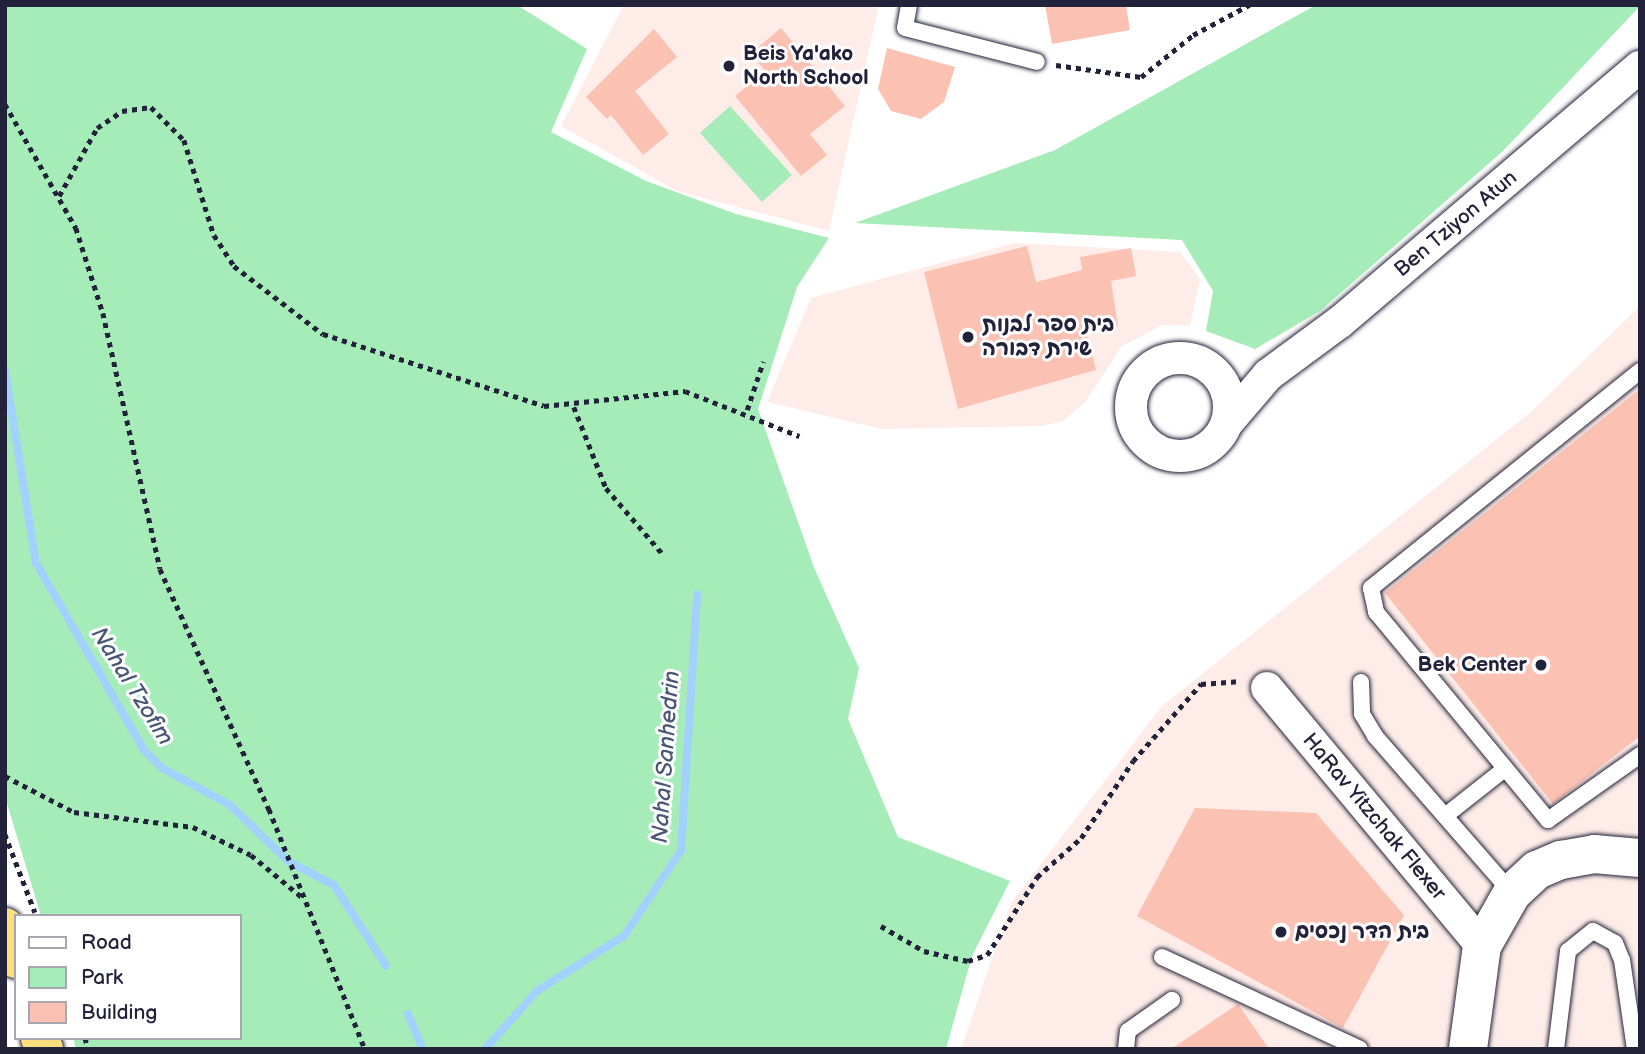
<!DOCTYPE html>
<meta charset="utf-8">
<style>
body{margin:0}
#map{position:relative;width:1645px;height:1054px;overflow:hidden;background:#fff;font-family:"Balsamiq Sans","Playpen Sans Hebrew",sans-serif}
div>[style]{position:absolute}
.built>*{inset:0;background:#feece8}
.green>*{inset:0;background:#a5ecb9}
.stream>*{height:8px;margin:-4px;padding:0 4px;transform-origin:4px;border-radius:4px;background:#a3d1fe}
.building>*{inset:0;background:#fbc1b2}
.path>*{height:4.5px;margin-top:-2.25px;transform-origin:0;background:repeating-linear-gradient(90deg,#22223b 0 5px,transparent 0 10px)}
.roads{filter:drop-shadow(0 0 2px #22223b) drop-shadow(0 0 2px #22223b)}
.service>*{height:16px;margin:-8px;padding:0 8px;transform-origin:8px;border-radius:8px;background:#fff}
.minor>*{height:32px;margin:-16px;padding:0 16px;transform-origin:16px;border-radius:16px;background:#fff}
.minor>.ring{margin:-16px;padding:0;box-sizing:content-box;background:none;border:32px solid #fff;border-radius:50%}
.tertiary>*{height:38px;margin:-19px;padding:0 19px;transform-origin:19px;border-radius:19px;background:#fff}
.trunk>*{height:38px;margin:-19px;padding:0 19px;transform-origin:19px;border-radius:19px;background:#fddf80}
.dots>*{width:19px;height:19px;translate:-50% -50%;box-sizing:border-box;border:4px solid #fff;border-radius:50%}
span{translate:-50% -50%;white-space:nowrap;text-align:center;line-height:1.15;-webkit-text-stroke:6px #fff;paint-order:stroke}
.poi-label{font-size:21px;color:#22223b;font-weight:700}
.left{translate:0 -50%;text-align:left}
.right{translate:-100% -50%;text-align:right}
.street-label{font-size:21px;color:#22223b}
.water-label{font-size:23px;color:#495776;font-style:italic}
.frame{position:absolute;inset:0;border:7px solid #22223b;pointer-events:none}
.legend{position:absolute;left:14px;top:914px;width:228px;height:126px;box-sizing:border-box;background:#fff;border:2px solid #a7a7b1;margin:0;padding:9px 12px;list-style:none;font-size:21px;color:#22223b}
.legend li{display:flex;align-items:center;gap:14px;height:35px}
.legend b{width:35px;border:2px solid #a7a7b1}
</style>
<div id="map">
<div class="built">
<div style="clip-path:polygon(624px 5px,879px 5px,829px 231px,677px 191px,561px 126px)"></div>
<div style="clip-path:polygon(1014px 243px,1180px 252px,1200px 279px,1190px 326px,1162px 325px,1121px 347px,1086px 401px,1063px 421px,1042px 426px,882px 429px,767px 402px,811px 298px)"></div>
<div style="clip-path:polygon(1640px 306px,1640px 1049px,961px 1049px,1011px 903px,1162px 706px,1532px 411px)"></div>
</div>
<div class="green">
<div style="clip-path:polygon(5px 5px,517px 5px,587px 49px,551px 132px,646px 181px,736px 214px,829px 238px,797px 287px,758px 409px,815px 570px,859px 668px,848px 719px,898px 837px,1010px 881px,972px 956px,946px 1049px,76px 1049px,73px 1038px,240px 1038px,240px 916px,41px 916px,5px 797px)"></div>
<div style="clip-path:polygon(1316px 5px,1640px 6px,1503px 151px,1320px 311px,1255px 349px,1206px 331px,1213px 291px,1182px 240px,855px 223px,1055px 150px)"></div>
<div style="clip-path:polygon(730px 106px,792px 175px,762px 202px,700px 133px)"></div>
</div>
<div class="stream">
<div style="left:5px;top:370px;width:195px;rotate:80.9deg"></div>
<div style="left:36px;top:563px;width:216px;rotate:60deg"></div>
<div style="left:144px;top:750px;width:25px;rotate:45deg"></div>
<div style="left:162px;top:768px;width:77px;rotate:28.6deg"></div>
<div style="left:230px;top:805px;width:81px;rotate:44deg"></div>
<div style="left:288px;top:861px;width:52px;rotate:27.6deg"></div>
<div style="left:334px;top:885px;width:96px;rotate:57.3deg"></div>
<div style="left:408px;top:1014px;width:38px;rotate:67deg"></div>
<div style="left:485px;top:1049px;width:78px;rotate:-48.1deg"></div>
<div style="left:537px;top:991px;width:103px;rotate:-32.3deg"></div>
<div style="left:624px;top:936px;width:102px;rotate:-56.2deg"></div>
<div style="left:681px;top:851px;width:257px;rotate:-86.4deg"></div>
</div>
<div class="building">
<div style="clip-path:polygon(1045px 5px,1126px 5px,1130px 30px,1052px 44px)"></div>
<div style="clip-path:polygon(781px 28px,845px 106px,810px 134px,827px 155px,801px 176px,735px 96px,765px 71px,751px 53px)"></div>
<div style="clip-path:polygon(654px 29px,677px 57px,635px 91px,669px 134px,643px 155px,611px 115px,607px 119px,586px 97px)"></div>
<div style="clip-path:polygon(887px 48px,955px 67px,944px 102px,921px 119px,891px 111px,878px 89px)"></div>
<div style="clip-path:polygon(1027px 246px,1036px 282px,1082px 270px,1080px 257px,1131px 248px,1136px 276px,1111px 281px,1118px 326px,1086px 331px,1096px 370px,958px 409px,924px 272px)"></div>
<div style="clip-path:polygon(1640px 389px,1640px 736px,1553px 804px,1385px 593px)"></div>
<div style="clip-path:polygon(1195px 808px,1316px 813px,1404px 915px,1343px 1028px,1137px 916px)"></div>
<div style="clip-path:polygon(1238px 1004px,1269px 1049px,1171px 1049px)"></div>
</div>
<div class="path">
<div style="left:1056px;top:65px;width:86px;rotate:8deg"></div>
<div style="left:1141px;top:77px;width:67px;rotate:-38.9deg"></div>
<div style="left:1193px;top:35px;width:64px;rotate:-28.2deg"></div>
<div style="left:5px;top:104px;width:143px;rotate:60.2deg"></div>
<div style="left:76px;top:228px;width:89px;rotate:72.4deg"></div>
<div style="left:103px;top:313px;width:262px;rotate:77.4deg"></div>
<div style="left:160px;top:569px;width:264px;rotate:65.6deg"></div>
<div style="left:269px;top:809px;width:258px;rotate:68.2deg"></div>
<div style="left:59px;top:196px;width:78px;rotate:-60.8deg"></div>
<div style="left:97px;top:128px;width:30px;rotate:-34deg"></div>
<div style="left:122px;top:111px;width:29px;rotate:-8deg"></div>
<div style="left:151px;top:107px;width:47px;rotate:45deg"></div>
<div style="left:184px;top:140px;width:100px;rotate:72.5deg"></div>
<div style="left:214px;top:235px;width:37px;rotate:57deg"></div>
<div style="left:234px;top:266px;width:112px;rotate:37.4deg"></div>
<div style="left:323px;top:334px;width:232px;rotate:18deg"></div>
<div style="left:544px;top:406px;width:142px;rotate:-6.1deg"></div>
<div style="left:685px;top:391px;width:123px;rotate:21.5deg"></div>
<div style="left:574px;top:407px;width:87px;rotate:68.4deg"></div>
<div style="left:606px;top:488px;width:86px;rotate:49.3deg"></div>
<div style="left:747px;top:410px;width:51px;rotate:-71.6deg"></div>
<div style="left:5px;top:776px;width:78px;rotate:27.6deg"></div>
<div style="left:74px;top:812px;width:120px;rotate:7.2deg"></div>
<div style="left:193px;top:827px;width:64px;rotate:25.8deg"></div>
<div style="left:251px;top:855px;width:67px;rotate:39.6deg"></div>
<div style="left:5px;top:834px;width:84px;rotate:69deg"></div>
<div style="left:881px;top:926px;width:50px;rotate:30.2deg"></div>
<div style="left:924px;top:951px;width:45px;rotate:12.8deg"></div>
<div style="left:968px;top:961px;width:20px;rotate:-18deg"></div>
<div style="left:987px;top:955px;width:93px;rotate:-57.3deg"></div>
<div style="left:1037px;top:877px;width:59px;rotate:-41.6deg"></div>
<div style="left:1081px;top:838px;width:93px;rotate:-56deg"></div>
<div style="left:1133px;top:761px;width:103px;rotate:-48.6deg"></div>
<div style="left:1201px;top:684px;width:40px;rotate:-4.3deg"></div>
<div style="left:85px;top:1038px;width:12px;rotate:70deg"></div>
</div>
<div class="roads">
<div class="service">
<div style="left:909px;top:5px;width:23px;rotate:100deg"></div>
<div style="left:905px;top:28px;width:136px;rotate:14.4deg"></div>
<div style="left:1640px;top:371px;width:346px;rotate:141.1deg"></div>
<div style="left:1371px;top:588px;width:25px;rotate:78deg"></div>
<div style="left:1376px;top:612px;width:270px;rotate:50.4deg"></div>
<div style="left:1548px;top:820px;width:113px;rotate:-35.2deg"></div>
<div style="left:1361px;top:682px;width:32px;rotate:88deg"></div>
<div style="left:1362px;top:714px;width:26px;rotate:59deg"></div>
<div style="left:1375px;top:736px;width:208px;rotate:48.9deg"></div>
<div style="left:1445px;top:816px;width:73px;rotate:-38.3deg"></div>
<div style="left:1162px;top:957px;width:218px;rotate:24.9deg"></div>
<div style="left:1126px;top:1049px;width:18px;rotate:-84deg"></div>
<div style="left:1128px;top:1031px;width:54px;rotate:-35.2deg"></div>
<div style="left:1556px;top:1049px;width:99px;rotate:-83deg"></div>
<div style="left:1568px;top:951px;width:32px;rotate:-39deg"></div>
<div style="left:1593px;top:931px;width:25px;rotate:29deg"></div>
<div style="left:1615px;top:943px;width:18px;rotate:68deg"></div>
<div style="left:1622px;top:960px;width:90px;rotate:81.7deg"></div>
</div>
<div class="minor">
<div class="ring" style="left:1131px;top:358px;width:66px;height:66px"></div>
<div style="left:1228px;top:422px;width:62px;rotate:-49.6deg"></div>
<div style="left:1268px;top:375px;width:89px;rotate:-36.4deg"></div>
<div style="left:1340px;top:322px;width:394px;rotate:-40.4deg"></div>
<div style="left:1267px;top:688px;width:336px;rotate:50.2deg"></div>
</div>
<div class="tertiary">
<div style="left:1468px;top:1049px;width:104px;rotate:-82.3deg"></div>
<div style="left:1482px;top:946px;width:61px;rotate:-60.5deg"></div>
<div style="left:1512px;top:893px;width:34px;rotate:-43deg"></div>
<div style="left:1537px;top:870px;width:26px;rotate:-23deg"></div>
<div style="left:1561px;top:860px;width:34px;rotate:-10deg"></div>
<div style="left:1594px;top:854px;width:46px;rotate:5deg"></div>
</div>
<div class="trunk">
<div style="left:5px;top:927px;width:34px;rotate:71deg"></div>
<div style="left:40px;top:1038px;width:12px;rotate:70deg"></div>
</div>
</div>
<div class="dots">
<div style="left:729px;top:66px;background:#22223b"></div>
<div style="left:968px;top:337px;background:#22223b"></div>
<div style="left:1541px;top:665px;background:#22223b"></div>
<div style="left:1281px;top:932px;background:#22223b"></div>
</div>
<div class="poi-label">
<span class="left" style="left:743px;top:66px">Beis Ya'ako<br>North School</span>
<span class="left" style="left:982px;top:337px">בית ספר לבנות<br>שירת דבורה</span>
<span class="right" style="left:1527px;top:665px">Bek Center</span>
<span class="left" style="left:1295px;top:932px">בית הדר נכסים</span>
</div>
<div class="street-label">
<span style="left:1456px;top:224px;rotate:-40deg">Ben Tziyon Atun</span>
<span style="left:1374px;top:817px;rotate:50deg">HaRav Yitzchak Flexer</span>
</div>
<div class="water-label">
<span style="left:132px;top:686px;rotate:58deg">Nahal Tzofim</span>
<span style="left:666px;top:757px;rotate:-86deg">Nahal Sanhedrin</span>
</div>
<div class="frame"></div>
<ul class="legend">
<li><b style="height:9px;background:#fff"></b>Road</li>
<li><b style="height:19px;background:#a5ecb9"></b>Park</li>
<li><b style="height:19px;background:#fbc1b2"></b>Building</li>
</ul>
</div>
